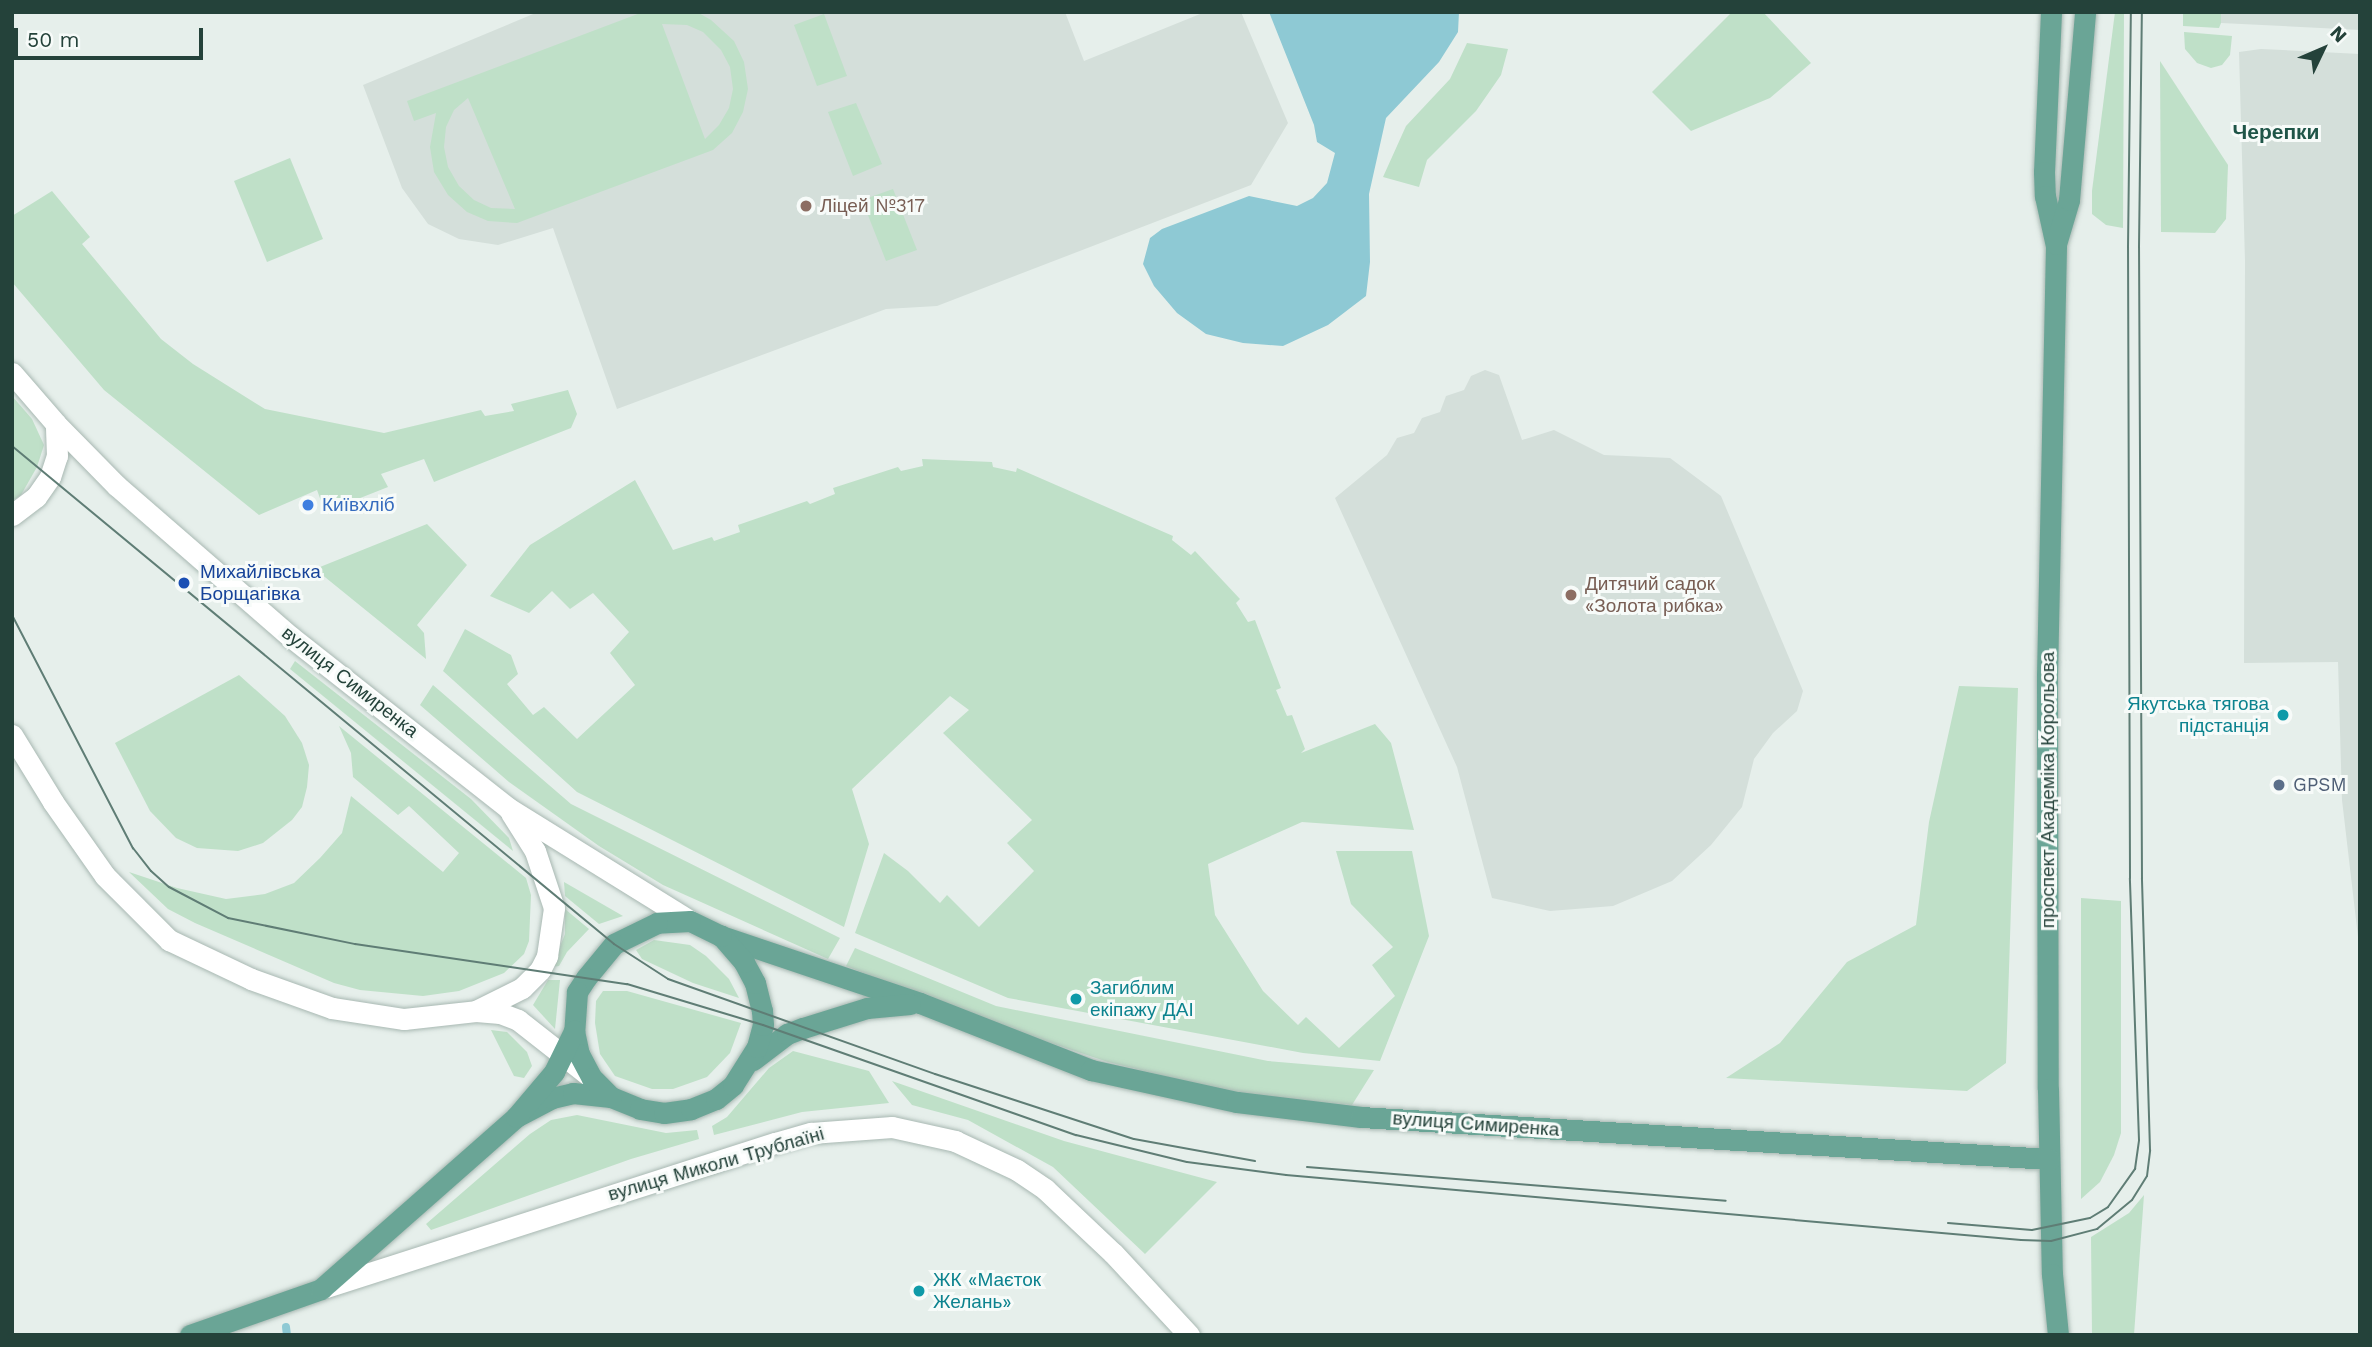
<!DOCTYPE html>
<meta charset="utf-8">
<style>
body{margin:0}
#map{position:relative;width:2372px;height:1347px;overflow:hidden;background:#e6efeb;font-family:"Work Sans",sans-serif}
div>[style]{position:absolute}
.built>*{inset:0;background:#d4dfda}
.green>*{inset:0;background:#bfe0c8}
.water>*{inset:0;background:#8ec9d4}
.stream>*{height:8px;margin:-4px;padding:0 4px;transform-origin:4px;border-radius:4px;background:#8ec9d4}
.roads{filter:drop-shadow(0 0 2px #a8b8b2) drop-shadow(0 0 2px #a8b8b2)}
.minor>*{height:21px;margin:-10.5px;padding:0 10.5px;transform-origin:10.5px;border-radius:10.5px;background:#fff}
.major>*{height:21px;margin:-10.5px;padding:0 10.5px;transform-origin:10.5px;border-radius:10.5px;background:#6aa596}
.tram>*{height:2px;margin:-1px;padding:0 1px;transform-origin:1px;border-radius:1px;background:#5f7d75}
.dots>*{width:19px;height:19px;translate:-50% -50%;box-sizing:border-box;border:4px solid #f7fbf9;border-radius:50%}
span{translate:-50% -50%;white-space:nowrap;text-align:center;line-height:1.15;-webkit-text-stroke:6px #f7fbf9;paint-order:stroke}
.education-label{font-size:19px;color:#785e54}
.left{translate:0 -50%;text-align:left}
.shop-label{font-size:19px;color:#366cbe}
.transit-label{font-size:19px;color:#164399}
.street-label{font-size:19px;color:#24423a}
.culture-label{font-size:19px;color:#0d838f}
.right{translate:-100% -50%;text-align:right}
.service-label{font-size:19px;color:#4e5e75}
.neighbourhood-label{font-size:21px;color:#1f5548;font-weight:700}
.frame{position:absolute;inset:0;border:14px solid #24423a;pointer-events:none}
.north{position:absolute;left:2288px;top:14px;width:70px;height:70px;-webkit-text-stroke:5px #f7fbf9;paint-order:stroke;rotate:46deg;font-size:19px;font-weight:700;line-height:28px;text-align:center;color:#24423a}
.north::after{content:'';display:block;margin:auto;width:24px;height:32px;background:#24423a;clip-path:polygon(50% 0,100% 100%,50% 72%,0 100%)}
.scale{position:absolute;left:14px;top:28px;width:189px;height:32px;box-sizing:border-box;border:4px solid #24423a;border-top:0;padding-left:9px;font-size:21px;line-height:24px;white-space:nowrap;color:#24423a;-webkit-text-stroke:5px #f7fbf9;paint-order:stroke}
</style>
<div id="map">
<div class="built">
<div style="clip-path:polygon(538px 12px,1065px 12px,1084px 61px,1205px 12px,1241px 12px,1288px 123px,1251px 185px,937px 306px,886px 309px,617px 409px,553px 228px,498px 245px,459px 239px,428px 224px,402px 188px,363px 85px)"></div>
<div style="clip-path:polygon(2221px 12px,2360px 12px,2360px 30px,2221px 23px)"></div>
<div style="clip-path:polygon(2261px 49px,2360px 54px,2360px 954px,2342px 800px,2338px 662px,2244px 663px,2245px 261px,2239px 52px)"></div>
<div style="clip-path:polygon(1485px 370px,1499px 375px,1522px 440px,1554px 430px,1604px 455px,1670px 458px,1721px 496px,1803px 691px,1797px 711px,1773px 733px,1754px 759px,1742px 807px,1711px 845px,1672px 881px,1613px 906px,1550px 911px,1492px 898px,1457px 767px,1335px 498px,1387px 455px,1397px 438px,1414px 433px,1422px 418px,1440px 412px,1446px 396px,1464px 390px,1471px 376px)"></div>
</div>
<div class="green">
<div style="clip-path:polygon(evenodd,643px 12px,697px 12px,711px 20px,734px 41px,744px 62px,748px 89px,743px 112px,732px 133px,713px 150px,517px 223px,488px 221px,467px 212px,448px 195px,434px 172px,430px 147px,436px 113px,414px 121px,407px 101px,643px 12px,662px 24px,687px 25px,703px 32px,721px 50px,730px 67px,733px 89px,729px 108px,719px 125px,705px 139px,662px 24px,643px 12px,468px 98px,515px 209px,491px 208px,474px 200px,459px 186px,448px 167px,444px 147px,446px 127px,454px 110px,468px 98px)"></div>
<div style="clip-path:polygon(1732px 12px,1763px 12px,1811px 63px,1770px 98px,1691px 131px,1652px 92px)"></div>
<div style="clip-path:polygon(2115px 12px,2124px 12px,2123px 228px,2106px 225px,2092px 214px,2092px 191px)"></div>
<div style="clip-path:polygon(2183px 12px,2221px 12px,2221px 23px,2219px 28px,2183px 26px)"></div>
<div style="clip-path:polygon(824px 14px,847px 76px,817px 86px,794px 25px)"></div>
<div style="clip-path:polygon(2184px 32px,2232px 36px,2230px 55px,2222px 65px,2211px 68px,2197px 63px,2185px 49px)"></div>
<div style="clip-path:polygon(1467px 43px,1508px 49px,1501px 75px,1476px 111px,1427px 160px,1419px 187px,1383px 177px,1406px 126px,1450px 79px)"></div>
<div style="clip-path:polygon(2160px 61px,2228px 165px,2226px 219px,2215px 233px,2161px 232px)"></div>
<div style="clip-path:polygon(856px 103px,882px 164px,853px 176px,828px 112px)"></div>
<div style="clip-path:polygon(290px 158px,323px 239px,267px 262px,234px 181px)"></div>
<div style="clip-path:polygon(893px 189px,917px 250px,886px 261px,862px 200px)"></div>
<div style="clip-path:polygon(52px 191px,90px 237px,82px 244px,161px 339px,193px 364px,265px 409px,384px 433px,481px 410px,485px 416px,514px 411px,511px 404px,568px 390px,577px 414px,571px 428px,434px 482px,424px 459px,381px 474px,388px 487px,325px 512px,317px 490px,259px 515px,104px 390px,12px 282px,12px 216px)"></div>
<div style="clip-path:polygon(12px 396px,32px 419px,44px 445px,37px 467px,21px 495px,12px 501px)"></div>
<div style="clip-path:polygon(922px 459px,992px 462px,993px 467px,1016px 472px,1017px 468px,1173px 536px,1172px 540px,1191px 555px,1195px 551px,1240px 599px,1236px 603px,1248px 622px,1255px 620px,1281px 688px,1276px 690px,1287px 716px,1292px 715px,1305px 749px,1301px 753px,1375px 724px,1391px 743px,1414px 830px,1302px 822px,1208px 864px,1215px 915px,1263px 991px,1298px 1025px,1306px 1017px,1339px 1048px,1395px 996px,1372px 965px,1393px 947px,1351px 904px,1336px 851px,1412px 851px,1429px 936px,1380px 1061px,1303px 1053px,1008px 998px,855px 933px,884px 853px,908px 871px,940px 903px,947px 895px,979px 927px,1034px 871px,1007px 843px,1032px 820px,943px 733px,969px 710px,950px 696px,852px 789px,869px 844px,844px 927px,577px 792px,443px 671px,465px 629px,511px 655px,518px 674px,507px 684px,533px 715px,544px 707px,577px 739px,635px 685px,610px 653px,629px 632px,593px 593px,570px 609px,552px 591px,529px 613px,490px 596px,530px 545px,635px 480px,673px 550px,712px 537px,714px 541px,740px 532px,738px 525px,807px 501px,810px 504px,835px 494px,833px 488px,898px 467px,901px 471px,923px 466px)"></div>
<div style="clip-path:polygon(427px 524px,467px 565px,417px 625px,424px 633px,426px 659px,315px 569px)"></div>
<div style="clip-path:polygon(295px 661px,471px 799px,509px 838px,513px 851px,290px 669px)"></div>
<div style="clip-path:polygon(239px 675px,285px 716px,302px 743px,309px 765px,307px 787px,302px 807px,292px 820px,263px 843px,238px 851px,197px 848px,176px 838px,150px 811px,115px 743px)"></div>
<div style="clip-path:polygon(433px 685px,571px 804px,840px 938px,828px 959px,663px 885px,599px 846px,509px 782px,420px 705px)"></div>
<div style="clip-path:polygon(1959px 686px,2018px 688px,2006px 1063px,1967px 1091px,1726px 1078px,1780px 1043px,1847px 962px,1916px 925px,1929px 822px)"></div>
<div style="clip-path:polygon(339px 726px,526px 878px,531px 895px,529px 941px,524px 954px,504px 973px,459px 991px,423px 996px,360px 990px,334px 983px,195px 923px,168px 909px,129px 872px,177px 888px,226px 899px,265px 894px,294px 883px,320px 858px,342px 833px,351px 796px,443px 872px,459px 853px,409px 806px,398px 815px,353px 777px,351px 753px)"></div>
<div style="clip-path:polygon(564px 882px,623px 916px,599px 924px,565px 896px)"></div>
<div style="clip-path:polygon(2081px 898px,2121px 901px,2121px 1133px,2114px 1155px,2100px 1182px,2081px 1199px)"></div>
<div style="clip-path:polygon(565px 909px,589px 929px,567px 952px,559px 966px,552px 967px,565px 934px)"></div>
<div style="clip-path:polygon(654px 940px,690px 945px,706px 956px,729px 979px,739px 998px,693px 983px,642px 959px,636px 950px)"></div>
<div style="clip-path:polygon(855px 948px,996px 1006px,1268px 1061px,1374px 1070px,1352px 1105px,1237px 1094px,1108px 1062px,972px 1017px,846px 966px)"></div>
<div style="clip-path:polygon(548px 980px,560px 980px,555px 1029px,533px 1005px)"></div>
<div style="clip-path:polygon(603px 991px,627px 991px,741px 1023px,730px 1053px,707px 1077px,673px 1089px,652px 1089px,615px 1076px,600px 1054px,595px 1023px,596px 1001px)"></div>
<div style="clip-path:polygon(491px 1030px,507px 1032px,527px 1052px,532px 1066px,524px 1078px,514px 1076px)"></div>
<div style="clip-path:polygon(793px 1051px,869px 1071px,889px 1103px,802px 1112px,714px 1135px,712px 1126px,727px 1117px,769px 1068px)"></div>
<div style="clip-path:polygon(892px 1081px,1064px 1141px,1217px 1182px,1145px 1254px,1053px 1167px,968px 1120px,912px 1105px)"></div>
<div style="clip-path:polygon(577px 1115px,666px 1133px,697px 1130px,699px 1139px,631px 1159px,431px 1230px,426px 1224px,530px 1134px,551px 1120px)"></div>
<div style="clip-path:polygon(2144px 1195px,2134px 1335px,2092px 1335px,2091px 1237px,2129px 1213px)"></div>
</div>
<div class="water">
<div style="clip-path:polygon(1269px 12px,1459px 12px,1458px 32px,1439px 62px,1386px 118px,1369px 194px,1370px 262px,1366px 296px,1328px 325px,1283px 346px,1243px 343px,1206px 334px,1177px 313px,1154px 286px,1143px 264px,1150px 238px,1162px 229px,1249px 196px,1297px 206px,1313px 198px,1327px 183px,1335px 153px,1317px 142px,1314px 125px)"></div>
</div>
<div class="stream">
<div style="left:286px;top:1327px;width:8px;rotate:83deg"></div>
</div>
<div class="roads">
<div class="minor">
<div style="left:12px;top:373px;width:67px;rotate:49.2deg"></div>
<div style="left:56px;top:424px;width:87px;rotate:45.5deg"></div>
<div style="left:117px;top:486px;width:230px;rotate:41deg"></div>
<div style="left:291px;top:637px;width:276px;rotate:38.2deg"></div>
<div style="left:508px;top:808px;width:214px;rotate:31.8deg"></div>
<div style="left:12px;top:515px;width:30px;rotate:-37deg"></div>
<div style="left:36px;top:497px;width:24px;rotate:-55deg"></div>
<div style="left:50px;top:477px;width:22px;rotate:-72deg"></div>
<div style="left:57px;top:456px;width:32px;rotate:-92deg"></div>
<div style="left:12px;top:735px;width:79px;rotate:58.5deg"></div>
<div style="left:53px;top:802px;width:90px;rotate:54.9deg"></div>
<div style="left:105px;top:876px;width:91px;rotate:45deg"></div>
<div style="left:169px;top:940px;width:91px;rotate:25.4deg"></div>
<div style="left:251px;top:979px;width:86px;rotate:19.7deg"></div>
<div style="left:332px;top:1008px;width:73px;rotate:8.7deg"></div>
<div style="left:404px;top:1019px;width:72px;rotate:-6.3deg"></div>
<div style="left:476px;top:1011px;width:24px;rotate:5deg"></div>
<div style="left:500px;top:1013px;width:19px;rotate:21deg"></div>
<div style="left:518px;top:1020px;width:94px;rotate:38.1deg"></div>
<div style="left:478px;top:1010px;width:49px;rotate:-26.6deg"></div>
<div style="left:522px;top:988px;width:25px;rotate:-45deg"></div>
<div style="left:540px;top:970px;width:16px;rotate:-63deg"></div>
<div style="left:547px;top:956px;width:49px;rotate:-81.7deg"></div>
<div style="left:554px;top:908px;width:60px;rotate:-108.4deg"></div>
<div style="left:535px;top:851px;width:45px;rotate:-122.3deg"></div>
<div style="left:323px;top:1288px;width:475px;rotate:-17.8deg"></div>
<div style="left:775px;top:1143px;width:37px;rotate:-16deg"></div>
<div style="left:811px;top:1133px;width:81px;rotate:-4.2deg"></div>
<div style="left:892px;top:1127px;width:65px;rotate:12.5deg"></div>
<div style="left:955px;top:1141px;width:68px;rotate:25.1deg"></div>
<div style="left:1017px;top:1170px;width:34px;rotate:34deg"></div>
<div style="left:1045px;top:1189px;width:93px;rotate:43.3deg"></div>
<div style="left:1113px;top:1253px;width:112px;rotate:47.2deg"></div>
</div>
<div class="major">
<div style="left:2051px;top:12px;width:160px;rotate:92.5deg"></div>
<div style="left:2044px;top:172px;width:24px;rotate:88deg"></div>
<div style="left:2045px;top:196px;width:51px;rotate:77.6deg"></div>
<div style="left:2056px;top:246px;width:431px;rotate:91.2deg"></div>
<div style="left:2047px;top:677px;width:412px;rotate:89.9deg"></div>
<div style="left:2048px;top:1089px;width:185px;rotate:88.8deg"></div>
<div style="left:2052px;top:1274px;width:61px;rotate:84.4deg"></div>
<div style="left:2056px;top:244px;width:46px;rotate:-73.5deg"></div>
<div style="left:2069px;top:200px;width:189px;rotate:-85.1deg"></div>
<div style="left:721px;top:936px;width:210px;rotate:18.6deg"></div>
<div style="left:920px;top:1003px;width:184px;rotate:21.4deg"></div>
<div style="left:1091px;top:1070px;width:149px;rotate:12.4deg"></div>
<div style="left:1237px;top:1102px;width:125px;rotate:6.9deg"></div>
<div style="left:1361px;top:1117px;width:689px;rotate:3.49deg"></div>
<div style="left:753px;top:1060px;width:43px;rotate:-37.4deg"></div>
<div style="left:787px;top:1034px;width:17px;rotate:-21deg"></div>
<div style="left:803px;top:1028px;width:67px;rotate:-17.4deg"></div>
<div style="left:867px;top:1008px;width:43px;rotate:-5.3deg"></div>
<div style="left:516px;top:1117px;width:41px;rotate:-27.8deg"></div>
<div style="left:552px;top:1098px;width:22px;rotate:-13deg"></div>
<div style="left:573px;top:1093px;width:38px;rotate:6deg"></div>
<div style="left:611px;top:1097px;width:31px;rotate:22deg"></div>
<div style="left:640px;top:1109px;width:24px;rotate:9deg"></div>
<div style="left:664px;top:1113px;width:27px;rotate:-8deg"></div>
<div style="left:691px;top:1109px;width:27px;rotate:-22deg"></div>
<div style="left:716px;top:1099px;width:22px;rotate:-39deg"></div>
<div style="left:733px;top:1085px;width:45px;rotate:-57.7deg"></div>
<div style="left:757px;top:1047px;width:23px;rotate:-75deg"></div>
<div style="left:763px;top:1025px;width:14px;rotate:-94deg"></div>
<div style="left:762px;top:1011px;width:29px;rotate:-104deg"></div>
<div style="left:755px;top:983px;width:24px;rotate:-118deg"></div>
<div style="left:744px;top:962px;width:35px;rotate:-131deg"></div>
<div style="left:721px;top:936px;width:34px;rotate:-154deg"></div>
<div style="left:690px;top:921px;width:33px;rotate:177deg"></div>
<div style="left:657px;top:923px;width:48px;rotate:154deg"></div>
<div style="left:614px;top:944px;width:44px;rotate:129.5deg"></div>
<div style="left:586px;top:978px;width:17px;rotate:123deg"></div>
<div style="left:577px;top:992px;width:39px;rotate:94deg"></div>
<div style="left:574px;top:1031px;width:24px;rotate:78deg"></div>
<div style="left:579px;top:1054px;width:27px;rotate:62deg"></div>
<div style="left:592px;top:1078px;width:27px;rotate:45deg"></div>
<div style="left:190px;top:1335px;width:139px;rotate:-19.3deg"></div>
<div style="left:321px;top:1289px;width:260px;rotate:-41.4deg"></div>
<div style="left:516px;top:1117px;width:59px;rotate:-49.8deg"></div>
<div style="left:554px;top:1072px;width:46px;rotate:-64deg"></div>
</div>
</div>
<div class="tram">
<div style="left:12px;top:446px;width:781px;rotate:39.6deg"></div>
<div style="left:614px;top:944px;width:64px;rotate:32.9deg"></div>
<div style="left:668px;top:979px;width:283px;rotate:19.6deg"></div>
<div style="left:935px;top:1074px;width:209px;rotate:18.1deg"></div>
<div style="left:1134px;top:1139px;width:123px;rotate:10.3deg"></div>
<div style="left:12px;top:615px;width:263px;rotate:62.6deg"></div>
<div style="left:133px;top:848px;width:29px;rotate:52deg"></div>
<div style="left:151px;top:871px;width:24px;rotate:42deg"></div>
<div style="left:169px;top:887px;width:67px;rotate:27.7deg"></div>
<div style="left:228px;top:918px;width:130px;rotate:11.6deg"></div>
<div style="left:355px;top:944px;width:275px;rotate:8.4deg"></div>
<div style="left:627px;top:984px;width:142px;rotate:16.8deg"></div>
<div style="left:763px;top:1025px;width:332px;rotate:19.4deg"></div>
<div style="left:1076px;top:1135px;width:114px;rotate:13.7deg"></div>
<div style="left:1187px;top:1162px;width:100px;rotate:7.5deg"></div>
<div style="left:1286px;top:1175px;width:738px;rotate:5.05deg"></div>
<div style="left:2021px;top:1240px;width:30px;rotate:2deg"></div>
<div style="left:2051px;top:1241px;width:48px;rotate:-14.6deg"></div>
<div style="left:2097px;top:1229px;width:45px;rotate:-39.6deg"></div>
<div style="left:2132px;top:1200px;width:28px;rotate:-58deg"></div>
<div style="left:2147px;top:1176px;width:26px;rotate:-83deg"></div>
<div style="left:2150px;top:1150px;width:272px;rotate:-91.7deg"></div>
<div style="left:2142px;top:878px;width:631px;rotate:-90.27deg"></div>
<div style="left:2139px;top:247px;width:235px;rotate:-89.3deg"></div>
<div style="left:1307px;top:1167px;width:420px;rotate:4.6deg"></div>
<div style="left:1948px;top:1223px;width:84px;rotate:4.8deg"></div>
<div style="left:2032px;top:1230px;width:59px;rotate:-11.7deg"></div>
<div style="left:2090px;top:1218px;width:21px;rotate:-31deg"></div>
<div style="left:2108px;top:1207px;width:47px;rotate:-54.6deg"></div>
<div style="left:2135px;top:1169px;width:29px;rotate:-82deg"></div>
<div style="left:2139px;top:1140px;width:262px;rotate:-92deg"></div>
<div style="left:2130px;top:878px;width:631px;rotate:-90.18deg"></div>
<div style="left:2128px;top:247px;width:235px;rotate:-89.3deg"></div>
</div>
<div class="dots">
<div style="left:806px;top:206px;background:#8d6e63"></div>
<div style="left:308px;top:505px;background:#3f7fe0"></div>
<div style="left:184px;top:583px;background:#1a4fb4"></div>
<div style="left:1571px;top:595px;background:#8d6e63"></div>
<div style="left:2283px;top:715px;background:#0f9aa8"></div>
<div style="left:2279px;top:785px;background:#5c6f8a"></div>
<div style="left:1076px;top:999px;background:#0f9aa8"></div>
<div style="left:919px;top:1291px;background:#0f9aa8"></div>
</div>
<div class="education-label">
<span class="left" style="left:820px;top:206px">Ліцей №317</span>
<span class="left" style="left:1585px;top:595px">Дитячий садок<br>«Золота рибка»</span>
</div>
<div class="shop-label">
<span class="left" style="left:322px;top:505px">Київхліб</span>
</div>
<div class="transit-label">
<span class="left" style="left:200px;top:583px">Михайлівська<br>Борщагівка</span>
</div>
<div class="street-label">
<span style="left:350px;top:682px;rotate:38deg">вулиця Симиренка</span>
<span style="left:2048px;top:790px;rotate:-90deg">проспект Академіка Корольова</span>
<span style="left:1476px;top:1124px;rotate:4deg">вулиця Симиренка</span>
<span style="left:716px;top:1164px;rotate:-16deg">вулиця Миколи Трублаїні</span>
</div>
<div class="culture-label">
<span class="right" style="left:2269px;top:715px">Якутська тягова<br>підстанція</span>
<span class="left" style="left:1090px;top:999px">Загиблим<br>екіпажу ДАІ</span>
<span class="left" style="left:933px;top:1291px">ЖК «Маєток<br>Желань»</span>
</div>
<div class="service-label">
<span class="left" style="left:2293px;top:785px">GPSM</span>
</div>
<div class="neighbourhood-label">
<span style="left:2276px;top:132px">Черепки</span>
</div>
<div class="frame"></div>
<div class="north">N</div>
<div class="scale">50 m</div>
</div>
